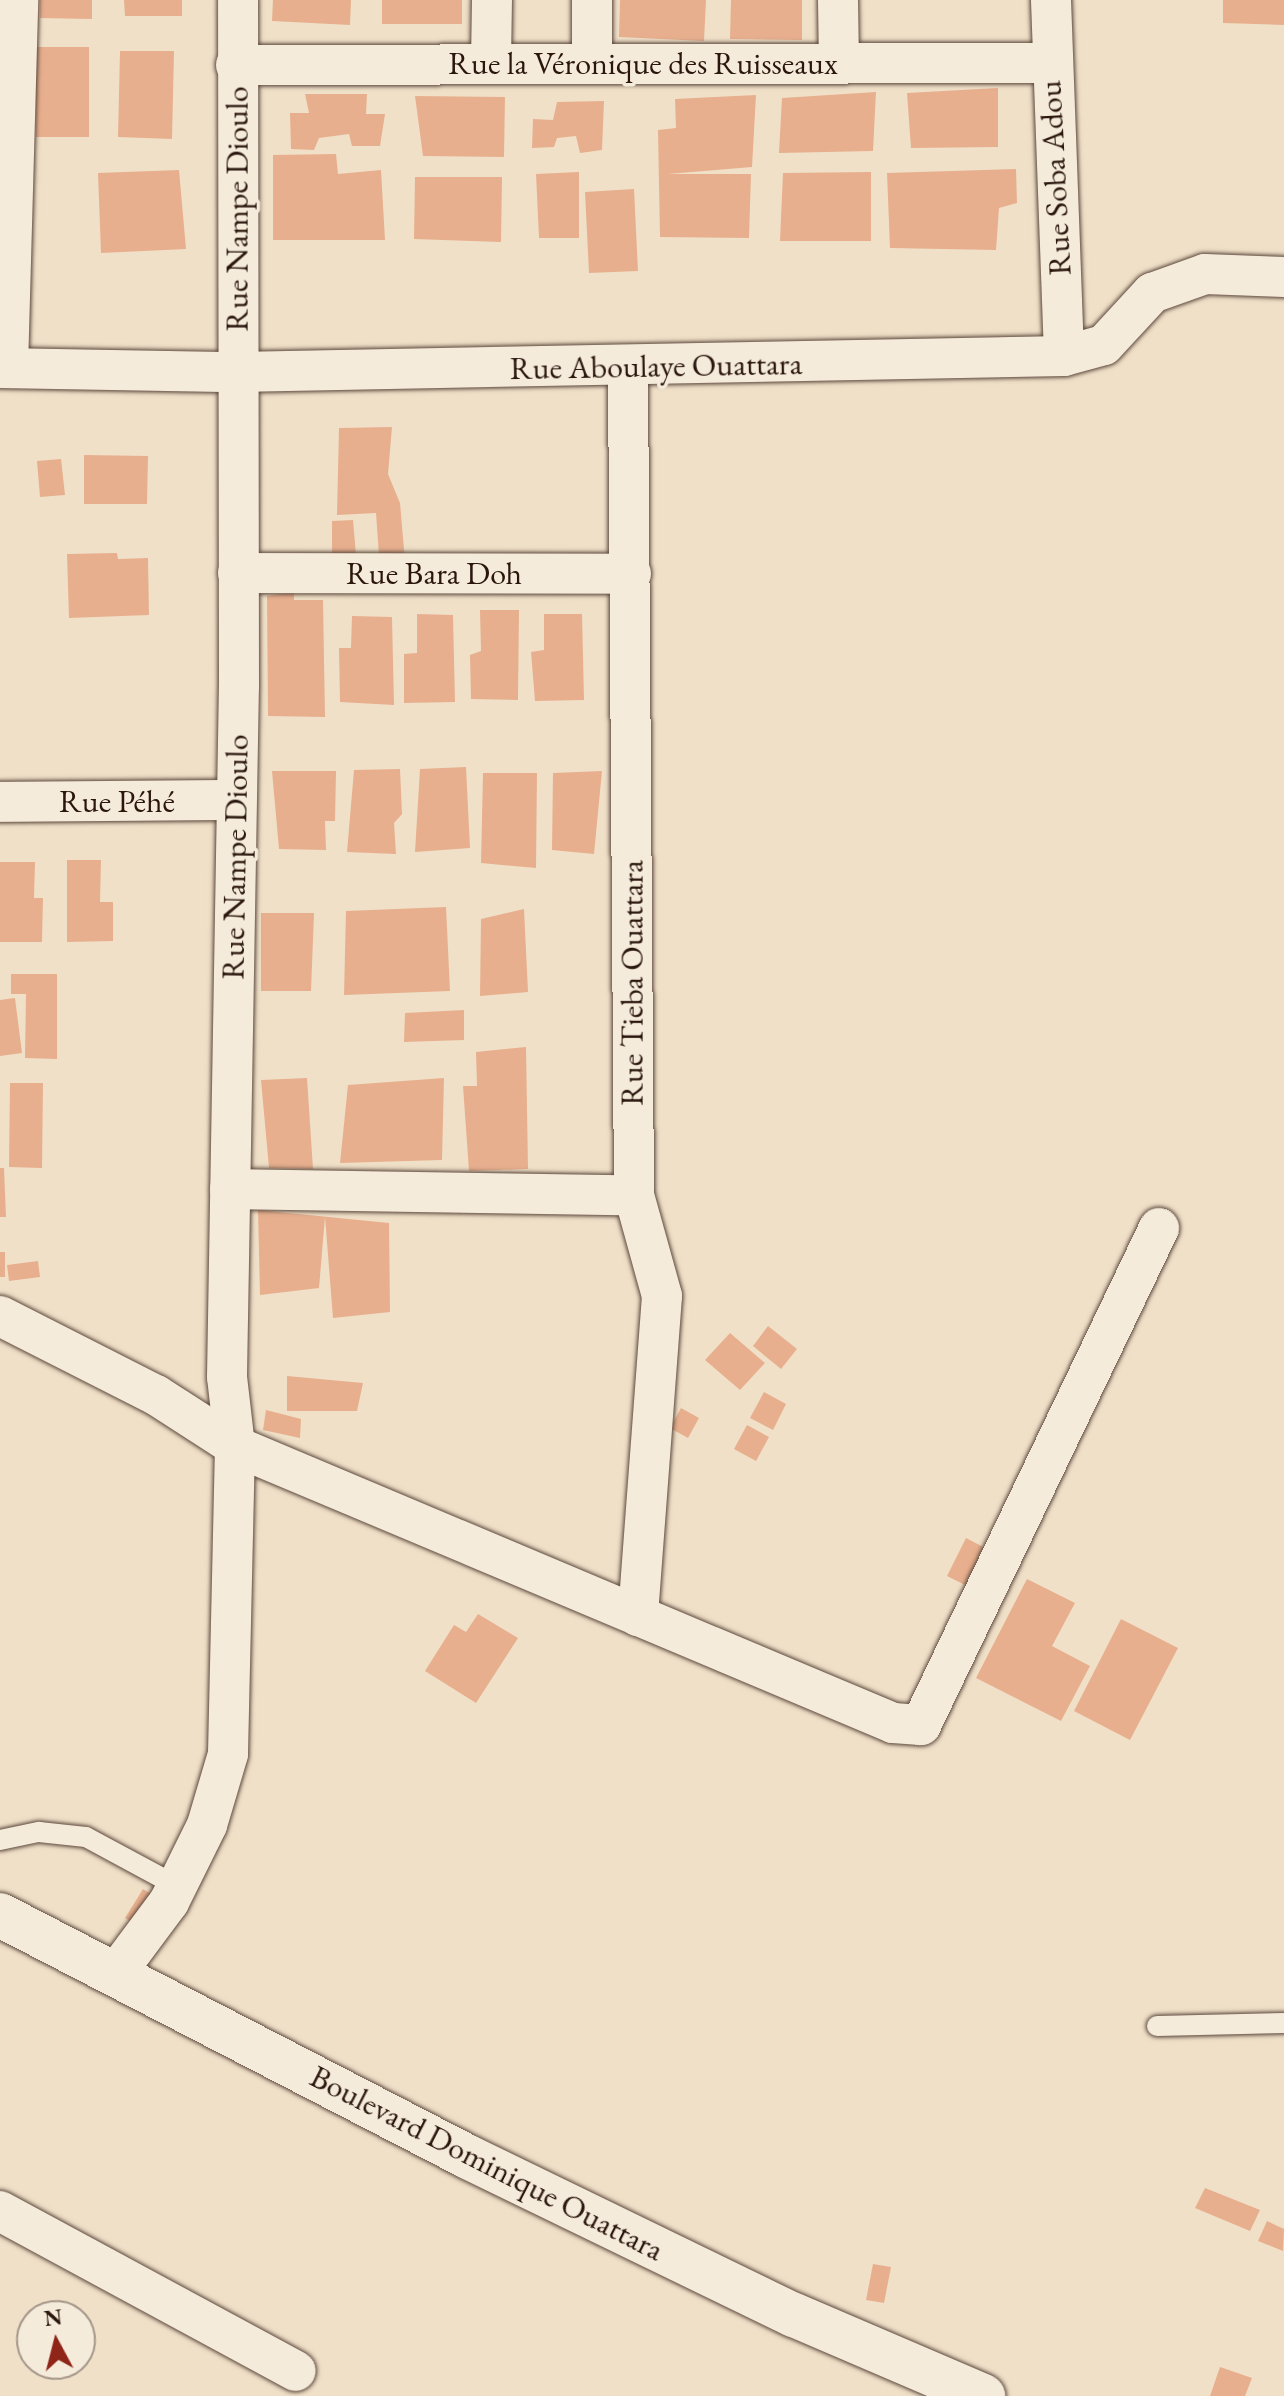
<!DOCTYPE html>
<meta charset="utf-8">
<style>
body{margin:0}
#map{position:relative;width:1284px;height:2396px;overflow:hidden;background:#f0e0c8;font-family:"EB Garamond",serif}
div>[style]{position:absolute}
.building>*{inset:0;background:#e7af8e}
.roads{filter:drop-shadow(0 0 2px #5c483c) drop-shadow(0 0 2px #5c483c)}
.lane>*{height:20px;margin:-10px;padding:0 10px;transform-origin:10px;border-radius:10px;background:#f5ebdb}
.street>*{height:40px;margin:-20px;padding:0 20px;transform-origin:20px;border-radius:20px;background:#f5ebdb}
.secondary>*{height:44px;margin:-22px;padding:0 22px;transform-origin:22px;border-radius:22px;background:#f5ebdb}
span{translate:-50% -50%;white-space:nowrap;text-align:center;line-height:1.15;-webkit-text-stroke:7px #f5ebdb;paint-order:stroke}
.street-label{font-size:32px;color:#2a160d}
.north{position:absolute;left:16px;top:2300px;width:80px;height:80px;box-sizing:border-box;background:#f5ebdb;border:2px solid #a49689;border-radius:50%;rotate:353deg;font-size:22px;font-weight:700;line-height:32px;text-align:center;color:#2a160d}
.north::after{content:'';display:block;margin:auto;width:28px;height:36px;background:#8f2418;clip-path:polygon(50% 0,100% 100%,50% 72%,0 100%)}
</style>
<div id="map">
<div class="building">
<div style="clip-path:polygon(40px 0,92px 0,92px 19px,40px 18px)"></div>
<div style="clip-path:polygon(124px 0,182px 0,182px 16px,125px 16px)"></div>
<div style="clip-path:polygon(273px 0,351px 0,350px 25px,272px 21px)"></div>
<div style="clip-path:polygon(382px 0,462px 0,462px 24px,382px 24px)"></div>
<div style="clip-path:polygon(620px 0,706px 0,704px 41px,619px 37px)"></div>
<div style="clip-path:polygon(731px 0,802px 0,802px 40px,730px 39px)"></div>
<div style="clip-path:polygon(1223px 0,1284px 0,1284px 25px,1223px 23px)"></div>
<div style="clip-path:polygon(36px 47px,89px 47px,89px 137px,36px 137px)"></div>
<div style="clip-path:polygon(120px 51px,174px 51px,172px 139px,118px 137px)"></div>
<div style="clip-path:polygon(998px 88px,998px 147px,911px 148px,907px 93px)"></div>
<div style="clip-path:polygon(876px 92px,873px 151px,779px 153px,782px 98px)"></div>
<div style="clip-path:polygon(305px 94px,367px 94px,366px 114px,385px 114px,380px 146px,352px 146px,349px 134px,319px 138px,314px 150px,291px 149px,290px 113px,309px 113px)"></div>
<div style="clip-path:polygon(756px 95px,752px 167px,668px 174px,751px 174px,749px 238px,660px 237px,658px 130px,676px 128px,675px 99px)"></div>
<div style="clip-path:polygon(415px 96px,505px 97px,504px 157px,423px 156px)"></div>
<div style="clip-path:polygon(604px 101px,602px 150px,580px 153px,576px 136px,557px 138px,554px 147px,532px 148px,533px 119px,553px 120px,557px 102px)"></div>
<div style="clip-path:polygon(336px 154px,338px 174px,381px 170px,385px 240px,273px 240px,273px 155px)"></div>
<div style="clip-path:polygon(1016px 169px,1017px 203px,999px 208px,996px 250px,890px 248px,887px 173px)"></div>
<div style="clip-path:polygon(179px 170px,186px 249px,101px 253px,98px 173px)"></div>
<div style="clip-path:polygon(579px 172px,579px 238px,539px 238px,536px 174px)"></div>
<div style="clip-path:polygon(871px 172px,871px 241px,780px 241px,783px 173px)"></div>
<div style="clip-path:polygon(415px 177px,502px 177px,501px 242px,414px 239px)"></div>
<div style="clip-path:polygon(634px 189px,638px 271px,589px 273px,585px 192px)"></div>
<div style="clip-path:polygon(392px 427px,388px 474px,400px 503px,405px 561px,379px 555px,376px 513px,337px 515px,339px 428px)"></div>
<div style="clip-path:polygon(84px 455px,148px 456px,147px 504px,84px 504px)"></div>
<div style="clip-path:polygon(61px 459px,65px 495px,40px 497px,37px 461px)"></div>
<div style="clip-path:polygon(353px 520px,356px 555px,332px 557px,332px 521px)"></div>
<div style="clip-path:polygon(117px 553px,118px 559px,148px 558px,149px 615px,69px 618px,67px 554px)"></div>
<div style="clip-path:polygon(294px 592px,294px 600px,323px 600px,325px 717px,268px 716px,267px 596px)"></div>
<div style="clip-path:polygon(480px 610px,519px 610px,518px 700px,471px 699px,470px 655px,481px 651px)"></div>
<div style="clip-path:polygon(417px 614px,453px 615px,455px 702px,404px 703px,404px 654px,417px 653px)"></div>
<div style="clip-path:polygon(544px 614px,582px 614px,584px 700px,535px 701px,531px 652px,544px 650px)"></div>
<div style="clip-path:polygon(352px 616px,392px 617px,394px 705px,340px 702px,339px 648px,351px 648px)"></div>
<div style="clip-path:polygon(466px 767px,470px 848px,415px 852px,420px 769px)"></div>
<div style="clip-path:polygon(400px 769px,402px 814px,394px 823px,396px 854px,347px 852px,354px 770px)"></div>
<div style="clip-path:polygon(272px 771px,336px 771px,335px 821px,325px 821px,326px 850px,279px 849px)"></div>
<div style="clip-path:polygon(602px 771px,594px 854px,552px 850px,553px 773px)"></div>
<div style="clip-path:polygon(483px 773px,537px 773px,536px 868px,481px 863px)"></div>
<div style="clip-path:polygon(67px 860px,101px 860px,100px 902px,113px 902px,113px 941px,67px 942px)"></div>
<div style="clip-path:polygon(0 862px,35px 862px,34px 898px,43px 898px,42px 942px,0 942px)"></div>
<div style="clip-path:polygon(446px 907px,450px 991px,344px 995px,346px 911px)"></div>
<div style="clip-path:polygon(524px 909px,528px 992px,480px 996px,481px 919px)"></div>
<div style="clip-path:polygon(261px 913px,314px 913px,311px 991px,261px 991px)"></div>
<div style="clip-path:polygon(11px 974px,57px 974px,57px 1059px,25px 1058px,26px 994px,11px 994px)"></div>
<div style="clip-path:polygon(15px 998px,22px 1053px,0 1056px,0 1000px)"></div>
<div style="clip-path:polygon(464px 1010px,464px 1040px,404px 1042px,405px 1013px)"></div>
<div style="clip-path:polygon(526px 1047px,528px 1169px,469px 1171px,463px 1086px,477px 1086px,476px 1052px)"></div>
<div style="clip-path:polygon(307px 1078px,313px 1169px,269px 1168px,261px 1080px)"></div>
<div style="clip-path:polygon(444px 1078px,442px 1160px,340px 1163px,348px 1085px)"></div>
<div style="clip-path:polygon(10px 1083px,43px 1083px,42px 1168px,9px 1167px)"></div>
<div style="clip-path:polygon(0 1168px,4px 1168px,6px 1217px,0 1217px)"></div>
<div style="clip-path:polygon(258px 1210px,389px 1223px,390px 1312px,333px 1318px,325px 1217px,319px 1288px,260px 1295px)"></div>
<div style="clip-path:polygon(0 1252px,5px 1252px,5px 1277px,0 1277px)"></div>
<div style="clip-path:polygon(38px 1261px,40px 1277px,9px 1281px,7px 1265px)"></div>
<div style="clip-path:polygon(768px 1326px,797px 1349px,781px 1369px,753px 1346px)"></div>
<div style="clip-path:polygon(730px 1333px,765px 1363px,740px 1390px,705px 1360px)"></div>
<div style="clip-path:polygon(287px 1376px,363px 1383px,357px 1411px,287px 1411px)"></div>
<div style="clip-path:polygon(764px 1392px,786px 1404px,773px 1430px,750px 1418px)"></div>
<div style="clip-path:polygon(681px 1408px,699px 1418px,688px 1438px,670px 1428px)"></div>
<div style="clip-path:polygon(266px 1410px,301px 1419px,300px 1438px,263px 1430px)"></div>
<div style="clip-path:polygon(747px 1425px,769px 1437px,756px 1461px,734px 1449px)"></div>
<div style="clip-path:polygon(966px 1538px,987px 1549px,967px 1586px,947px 1576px)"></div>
<div style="clip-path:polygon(1027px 1579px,1075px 1603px,1052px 1646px,1090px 1666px,1061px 1721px,976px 1678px)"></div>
<div style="clip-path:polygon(478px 1614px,518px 1638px,476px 1703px,425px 1671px,454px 1625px,466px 1632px)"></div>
<div style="clip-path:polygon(1121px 1619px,1178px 1648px,1130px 1740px,1074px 1711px)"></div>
<div style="clip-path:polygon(143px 1889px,164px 1902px,145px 1930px,125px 1918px)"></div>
<div style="clip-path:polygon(1205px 2188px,1260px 2210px,1250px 2231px,1195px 2208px)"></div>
<div style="clip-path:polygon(1267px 2221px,1284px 2229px,1283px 2251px,1258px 2241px)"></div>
<div style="clip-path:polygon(873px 2264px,891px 2267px,884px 2303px,866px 2300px)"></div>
<div style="clip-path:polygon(1220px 2367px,1252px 2378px,1245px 2396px,1210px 2396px)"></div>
</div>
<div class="roads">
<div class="lane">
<div style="left:0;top:1840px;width:40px;rotate:-12deg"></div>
<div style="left:39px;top:1832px;width:47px;rotate:6.1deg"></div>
<div style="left:86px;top:1837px;width:103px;rotate:28.3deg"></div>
<div style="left:1157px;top:2026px;width:127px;rotate:-1.4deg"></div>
</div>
<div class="street">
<div style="left:838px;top:0;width:63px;rotate:89.1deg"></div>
<div style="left:1051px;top:0;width:356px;rotate:87.9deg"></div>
<div style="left:592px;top:61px;width:61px;rotate:-90deg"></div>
<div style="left:491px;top:62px;width:62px;rotate:-89.1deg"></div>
<div style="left:236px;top:65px;width:814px;rotate:-0.14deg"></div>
<div style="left:0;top:368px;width:237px;rotate:1deg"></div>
<div style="left:237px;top:372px;width:827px;rotate:-1.11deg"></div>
<div style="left:1064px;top:356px;width:41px;rotate:-15.4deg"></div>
<div style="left:1104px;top:345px;width:71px;rotate:-47.3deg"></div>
<div style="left:1152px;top:293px;width:56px;rotate:-19.7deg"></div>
<div style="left:1205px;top:274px;width:79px;rotate:2.2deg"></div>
<div style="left:8px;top:368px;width:368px;rotate:-88.4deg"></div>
<div style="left:238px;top:573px;width:393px;rotate:0.1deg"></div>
<div style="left:0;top:802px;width:234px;rotate:-0.5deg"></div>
<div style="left:230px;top:1189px;width:404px;rotate:0.9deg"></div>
<div style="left:634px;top:1195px;width:827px;rotate:-90.42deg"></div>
<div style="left:634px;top:1195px;width:105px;rotate:74.5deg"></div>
<div style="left:662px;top:1296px;width:321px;rotate:94.3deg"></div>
<div style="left:0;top:1316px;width:175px;rotate:26.9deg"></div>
<div style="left:156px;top:1395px;width:94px;rotate:32.8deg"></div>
<div style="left:235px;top:1446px;width:69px;rotate:-96.6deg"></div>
<div style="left:227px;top:1377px;width:691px;rotate:-89.01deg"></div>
<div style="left:239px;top:686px;width:686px;rotate:-90.08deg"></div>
<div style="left:116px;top:1973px;width:89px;rotate:-53.3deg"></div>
<div style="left:169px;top:1902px;width:86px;rotate:-63.7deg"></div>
<div style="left:207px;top:1825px;width:74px;rotate:-73.5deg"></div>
<div style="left:228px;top:1754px;width:308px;rotate:-88.7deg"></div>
<div style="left:235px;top:1446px;width:714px;rotate:22.83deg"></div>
<div style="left:893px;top:1723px;width:28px;rotate:4deg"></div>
<div style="left:921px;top:1725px;width:551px;rotate:-64.41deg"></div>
<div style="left:0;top:2211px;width:336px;rotate:28.4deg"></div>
</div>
<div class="secondary">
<div style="left:0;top:1915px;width:527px;rotate:27.34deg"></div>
<div style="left:468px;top:2157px;width:362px;rotate:25.9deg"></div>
<div style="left:794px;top:2315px;width:206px;rotate:23.2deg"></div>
</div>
</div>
<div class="street-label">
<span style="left:643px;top:63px">Rue la Véronique des Ruisseaux</span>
<span style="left:1055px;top:178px;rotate:-93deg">Rue Soba Adou</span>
<span style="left:237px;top:209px;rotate:-90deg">Rue Nampe Dioulo</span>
<span style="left:656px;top:366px;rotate:-1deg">Rue Aboulaye Ouattara</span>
<span style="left:434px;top:573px">Rue Bara Doh</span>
<span style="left:117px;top:801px">Rue Péhé</span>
<span style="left:235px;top:857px;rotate:-89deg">Rue Nampe Dioulo</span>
<span style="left:632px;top:983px;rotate:-90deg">Rue Tieba Ouattara</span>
<span style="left:487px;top:2163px;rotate:27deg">Boulevard Dominique Ouattara</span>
</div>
<div class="north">N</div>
</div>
